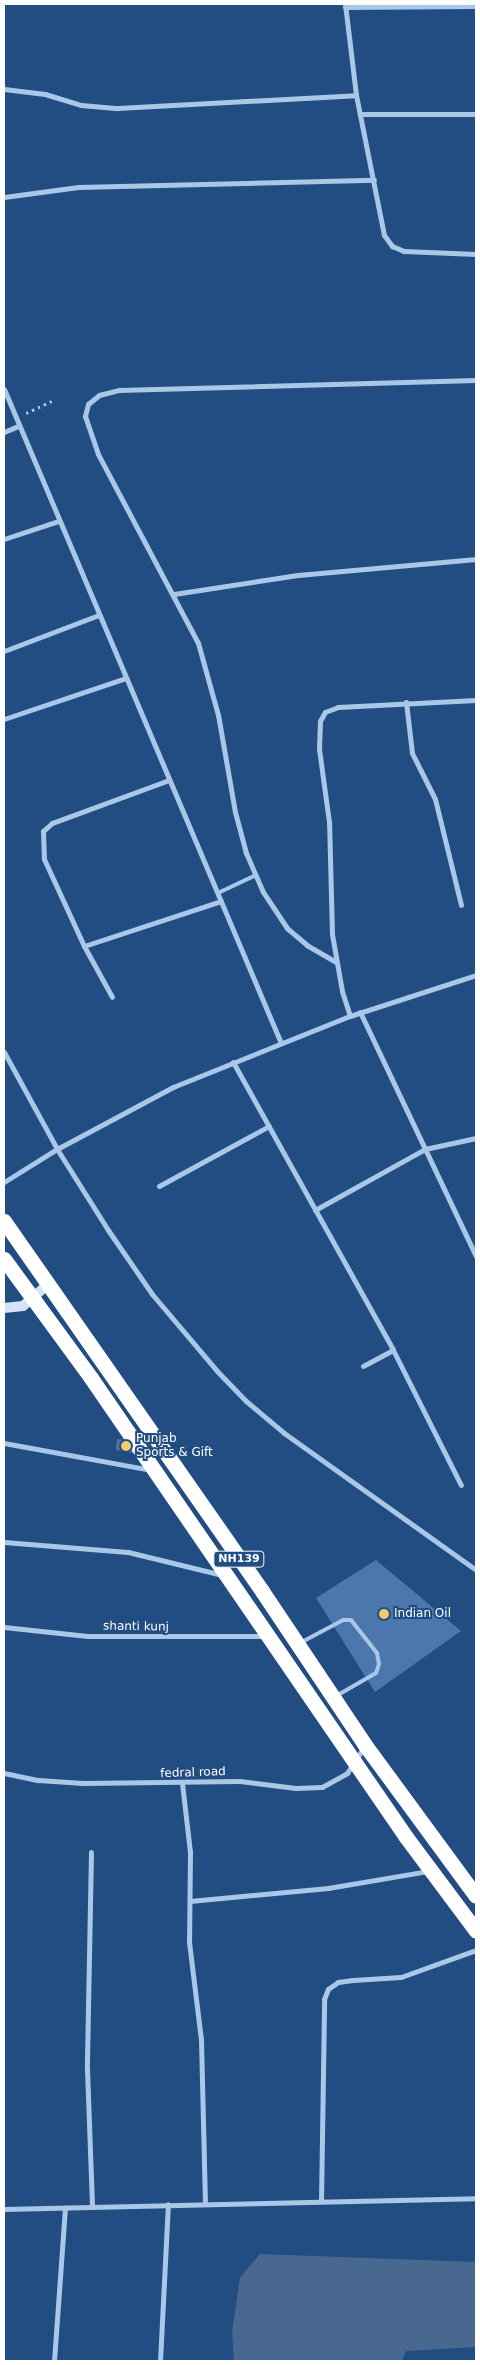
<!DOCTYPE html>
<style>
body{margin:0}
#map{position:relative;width:480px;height:2365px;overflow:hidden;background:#224d83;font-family:"DejaVu Sans",sans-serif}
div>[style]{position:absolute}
.water>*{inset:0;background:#49688f}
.building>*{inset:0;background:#4b77ac}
.path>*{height:3px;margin-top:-1.5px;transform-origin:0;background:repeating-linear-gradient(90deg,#aac7e8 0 2.5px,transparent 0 6.5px)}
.lane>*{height:4px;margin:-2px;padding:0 2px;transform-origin:2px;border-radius:2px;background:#aac7e8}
.street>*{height:5px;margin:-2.5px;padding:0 2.5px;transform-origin:2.5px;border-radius:2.5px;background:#aac7e8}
.secondary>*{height:10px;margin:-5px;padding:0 5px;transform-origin:5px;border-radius:5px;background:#d5e4f7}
.highway>*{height:15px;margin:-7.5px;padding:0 7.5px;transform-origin:7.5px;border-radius:7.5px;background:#fff}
.dots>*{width:14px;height:14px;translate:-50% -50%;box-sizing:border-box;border:2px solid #224d83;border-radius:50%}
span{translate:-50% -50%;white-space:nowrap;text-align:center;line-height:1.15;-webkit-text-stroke:4px #224d83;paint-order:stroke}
.shield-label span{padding:1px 4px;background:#224d83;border:1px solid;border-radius:4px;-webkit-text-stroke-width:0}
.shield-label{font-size:11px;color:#fff;font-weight:700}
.poi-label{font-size:12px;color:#fff}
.left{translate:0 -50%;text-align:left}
.street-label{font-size:12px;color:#fff}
.frame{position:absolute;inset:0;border:5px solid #fff;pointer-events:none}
</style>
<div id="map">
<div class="water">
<div style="clip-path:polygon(260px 2254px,476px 2262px,476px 2347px,406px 2351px,402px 2361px,234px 2361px,232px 2332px,240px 2278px)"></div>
</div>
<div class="building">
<div style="clip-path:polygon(117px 1439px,133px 1441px,138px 1454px,116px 1450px)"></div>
<div style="clip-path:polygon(376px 1560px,461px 1631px,375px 1692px,316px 1598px)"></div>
</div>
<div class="path">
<div style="left:26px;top:413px;width:29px;rotate:-25deg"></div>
</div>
<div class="lane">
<div style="left:218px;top:893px;width:42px;rotate:-25.3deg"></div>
<div style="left:300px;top:1643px;width:49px;rotate:-28.1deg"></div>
<div style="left:343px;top:1620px;width:8px"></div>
<div style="left:351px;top:1620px;width:42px;rotate:51.8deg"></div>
<div style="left:377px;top:1653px;width:11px;rotate:80deg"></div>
<div style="left:379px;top:1664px;width:9px;rotate:108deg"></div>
<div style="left:376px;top:1673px;width:46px;rotate:150.1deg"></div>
</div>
<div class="street">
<div style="left:345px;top:4px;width:92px;rotate:83.1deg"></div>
<div style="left:356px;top:95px;width:143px;rotate:78.7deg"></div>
<div style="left:384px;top:235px;width:14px;rotate:54deg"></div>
<div style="left:392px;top:246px;width:13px;rotate:23deg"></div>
<div style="left:404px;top:251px;width:72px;rotate:2.4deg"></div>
<div style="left:345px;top:7px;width:131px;rotate:-0.4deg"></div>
<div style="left:4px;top:89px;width:41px;rotate:7deg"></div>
<div style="left:45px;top:94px;width:38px;rotate:17deg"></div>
<div style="left:81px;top:105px;width:37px;rotate:5deg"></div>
<div style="left:118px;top:108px;width:238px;rotate:-3.1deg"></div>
<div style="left:360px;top:114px;width:116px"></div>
<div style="left:4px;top:197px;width:75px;rotate:-7.7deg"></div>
<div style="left:78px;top:187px;width:296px;rotate:-1.4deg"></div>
<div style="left:4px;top:389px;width:710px;rotate:67.05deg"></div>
<div style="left:4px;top:432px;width:15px;rotate:-23deg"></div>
<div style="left:4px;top:539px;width:57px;rotate:-18.4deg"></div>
<div style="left:174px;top:594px;width:125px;rotate:-8.7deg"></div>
<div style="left:298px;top:575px;width:179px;rotate:-5.1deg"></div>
<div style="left:4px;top:651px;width:102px;rotate:-20.8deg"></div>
<div style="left:406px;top:702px;width:51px;rotate:83.3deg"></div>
<div style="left:412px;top:753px;width:51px;rotate:63.4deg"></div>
<div style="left:435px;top:799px;width:109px;rotate:76.2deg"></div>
<div style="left:4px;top:719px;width:129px;rotate:-18.6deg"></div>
<div style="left:169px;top:780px;width:125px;rotate:159.8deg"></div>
<div style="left:52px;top:823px;width:12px;rotate:138deg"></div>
<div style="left:43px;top:831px;width:28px;rotate:88deg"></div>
<div style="left:44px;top:859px;width:96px;rotate:65.3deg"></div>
<div style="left:84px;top:946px;width:144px;rotate:-18.2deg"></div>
<div style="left:84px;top:946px;width:58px;rotate:61.2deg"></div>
<div style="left:336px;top:962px;width:34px;rotate:-150deg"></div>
<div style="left:307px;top:945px;width:26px;rotate:-140deg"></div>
<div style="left:287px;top:928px;width:43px;rotate:-123.7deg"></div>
<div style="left:263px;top:892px;width:43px;rotate:-113.6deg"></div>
<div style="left:246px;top:853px;width:42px;rotate:-105deg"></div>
<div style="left:235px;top:812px;width:98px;rotate:-99.9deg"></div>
<div style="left:218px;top:715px;width:75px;rotate:-105.5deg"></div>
<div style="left:198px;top:643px;width:214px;rotate:-117.9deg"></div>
<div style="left:98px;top:454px;width:40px;rotate:-108.9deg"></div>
<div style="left:85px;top:416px;width:12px;rotate:-76deg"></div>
<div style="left:88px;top:404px;width:14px;rotate:-39deg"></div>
<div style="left:99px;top:395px;width:21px;rotate:-14deg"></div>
<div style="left:119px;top:390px;width:357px;rotate:-1.6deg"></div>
<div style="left:360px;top:1012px;width:270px;rotate:64.6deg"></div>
<div style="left:350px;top:1016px;width:26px;rotate:-108deg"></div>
<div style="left:342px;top:991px;width:58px;rotate:-100deg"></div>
<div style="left:332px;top:934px;width:112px;rotate:-91.5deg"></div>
<div style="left:329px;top:822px;width:74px;rotate:-97.8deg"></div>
<div style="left:319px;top:749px;width:28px;rotate:-88deg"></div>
<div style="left:320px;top:721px;width:10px;rotate:-61deg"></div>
<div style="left:325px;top:712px;width:14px;rotate:-21deg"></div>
<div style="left:338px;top:707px;width:138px;rotate:-2.9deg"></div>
<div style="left:4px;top:1052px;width:111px;rotate:61.3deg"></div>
<div style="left:57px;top:1149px;width:96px;rotate:57.8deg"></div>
<div style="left:108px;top:1230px;width:78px;rotate:55.5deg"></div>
<div style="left:152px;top:1294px;width:101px;rotate:49.8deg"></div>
<div style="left:217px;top:1371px;width:42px;rotate:46deg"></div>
<div style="left:246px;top:1401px;width:50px;rotate:40.1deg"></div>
<div style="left:284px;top:1433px;width:236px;rotate:35.5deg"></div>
<div style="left:233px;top:1062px;width:329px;rotate:60.9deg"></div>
<div style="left:393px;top:1350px;width:151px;rotate:63.3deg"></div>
<div style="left:4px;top:1182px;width:62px;rotate:-31.9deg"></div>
<div style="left:57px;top:1149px;width:132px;rotate:-28.1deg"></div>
<div style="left:173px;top:1087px;width:191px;rotate:-21.9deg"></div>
<div style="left:350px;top:1016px;width:133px;rotate:-18deg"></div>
<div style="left:159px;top:1186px;width:125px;rotate:-28.6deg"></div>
<div style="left:315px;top:1210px;width:126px;rotate:-29deg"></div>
<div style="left:425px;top:1149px;width:52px;rotate:-12.2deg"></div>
<div style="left:363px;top:1366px;width:34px;rotate:-28deg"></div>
<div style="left:4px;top:1443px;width:149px;rotate:10.4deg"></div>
<div style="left:4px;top:1542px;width:124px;rotate:4.6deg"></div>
<div style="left:128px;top:1552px;width:97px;rotate:13.7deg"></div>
<div style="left:4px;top:1627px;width:84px;rotate:6.1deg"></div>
<div style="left:88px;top:1636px;width:177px"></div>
<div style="left:4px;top:1773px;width:35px;rotate:12deg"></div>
<div style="left:38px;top:1780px;width:45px;rotate:3.8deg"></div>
<div style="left:83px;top:1783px;width:157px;rotate:-0.7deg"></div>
<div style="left:240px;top:1781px;width:56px;rotate:7.1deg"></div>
<div style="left:296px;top:1788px;width:26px;rotate:-2deg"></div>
<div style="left:322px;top:1787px;width:29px;rotate:-29deg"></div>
<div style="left:347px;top:1773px;width:31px;rotate:-57deg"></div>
<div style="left:182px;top:1783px;width:69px;rotate:83.4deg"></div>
<div style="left:190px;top:1852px;width:90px;rotate:90.6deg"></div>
<div style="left:189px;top:1942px;width:99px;rotate:83deg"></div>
<div style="left:201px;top:2040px;width:163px;rotate:88.6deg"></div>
<div style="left:91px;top:1852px;width:217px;rotate:91.1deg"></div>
<div style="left:87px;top:2069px;width:138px;rotate:87.9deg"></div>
<div style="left:190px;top:1901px;width:139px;rotate:-5.4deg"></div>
<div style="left:328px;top:1888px;width:101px;rotate:-9.6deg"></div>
<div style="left:321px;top:2201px;width:202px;rotate:-89.1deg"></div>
<div style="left:324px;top:1999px;width:11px;rotate:-68deg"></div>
<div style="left:328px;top:1989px;width:12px;rotate:-35deg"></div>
<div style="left:338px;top:1982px;width:15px;rotate:-8deg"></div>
<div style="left:353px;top:1980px;width:48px;rotate:-3.6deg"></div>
<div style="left:401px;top:1977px;width:80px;rotate:-19.8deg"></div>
<div style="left:4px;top:2209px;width:472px;rotate:-1.3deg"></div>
<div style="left:54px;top:2361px;width:154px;rotate:-85.9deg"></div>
<div style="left:160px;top:2361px;width:157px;rotate:-87.1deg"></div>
</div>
<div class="secondary">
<div style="left:4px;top:1308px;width:19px;rotate:-6deg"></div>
<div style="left:23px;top:1306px;width:32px;rotate:-41deg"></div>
</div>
<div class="highway">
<div style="left:4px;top:1221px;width:451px;rotate:55.1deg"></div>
<div style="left:262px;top:1591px;width:185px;rotate:56.2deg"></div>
<div style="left:365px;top:1745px;width:187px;rotate:53.7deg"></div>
<div style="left:4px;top:1259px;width:147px;rotate:53.8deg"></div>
<div style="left:91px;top:1378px;width:557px;rotate:55.54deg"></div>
<div style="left:406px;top:1837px;width:117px;rotate:53.3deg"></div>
</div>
<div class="dots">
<div style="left:126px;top:1446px;background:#f4cc6c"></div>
<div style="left:384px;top:1614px;background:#f4cc6c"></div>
</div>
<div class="shield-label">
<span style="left:239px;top:1559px">NH139</span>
</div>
<div class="poi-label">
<span class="left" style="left:136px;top:1446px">Punjab<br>Sports &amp; Gift</span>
<span class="left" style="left:394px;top:1614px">Indian Oil</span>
</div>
<div class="street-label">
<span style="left:136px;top:1627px;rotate:1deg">shanti kunj</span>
<span style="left:193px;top:1773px;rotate:-2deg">fedral road</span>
</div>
<div class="frame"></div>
</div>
